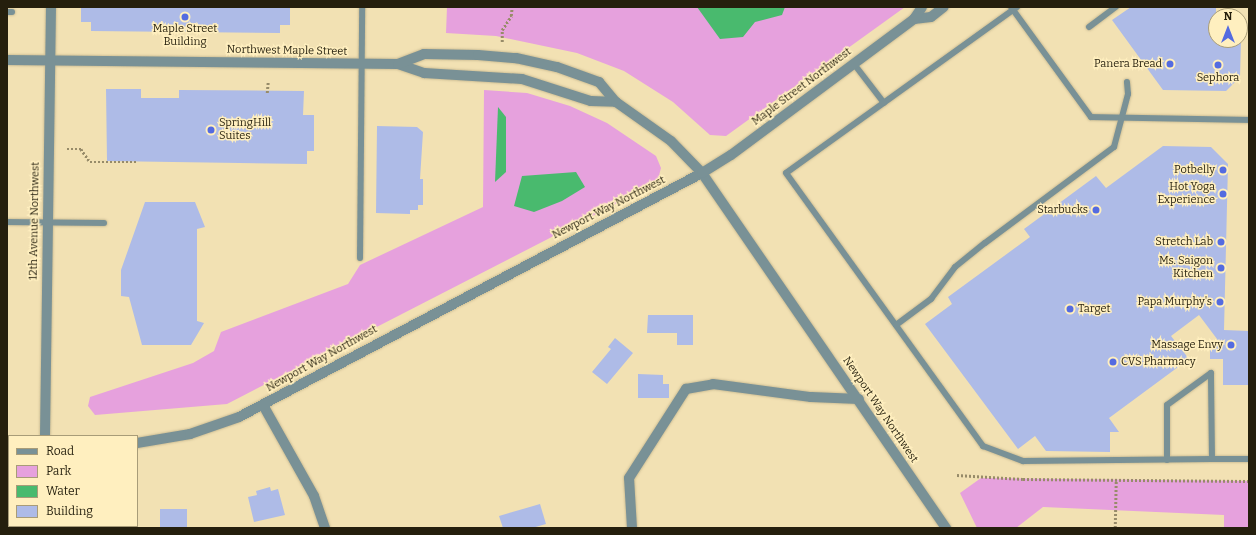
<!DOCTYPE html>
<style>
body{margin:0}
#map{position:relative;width:1256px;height:535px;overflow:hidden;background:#f2e1b3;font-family:Bitter,serif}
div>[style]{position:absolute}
.green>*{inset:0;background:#e6a1dd}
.water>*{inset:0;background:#49ba6e}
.building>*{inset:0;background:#aebbe7}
.path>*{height:2.5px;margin-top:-1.25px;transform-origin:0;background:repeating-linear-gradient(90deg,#978b69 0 2px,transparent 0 4px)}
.roads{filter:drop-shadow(0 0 1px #cdbe95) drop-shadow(0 0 1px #cdbe95)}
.service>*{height:6px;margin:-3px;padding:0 3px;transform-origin:3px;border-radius:3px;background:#799196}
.minor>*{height:10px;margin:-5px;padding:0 5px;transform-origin:5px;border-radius:5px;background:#799196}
.tertiary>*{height:10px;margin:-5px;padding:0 5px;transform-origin:5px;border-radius:5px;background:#799196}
.dots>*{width:11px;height:11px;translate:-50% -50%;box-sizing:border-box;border:2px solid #ffefbf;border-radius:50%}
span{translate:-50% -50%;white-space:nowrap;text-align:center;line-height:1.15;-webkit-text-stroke:3px #ffefbf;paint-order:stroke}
.poi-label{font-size:11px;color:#251f0d}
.right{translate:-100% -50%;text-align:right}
.left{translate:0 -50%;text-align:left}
.street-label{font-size:11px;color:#251f0d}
.frame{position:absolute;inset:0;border:8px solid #251f0d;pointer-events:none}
.legend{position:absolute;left:8px;top:435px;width:130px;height:92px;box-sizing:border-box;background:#ffefbf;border:1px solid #a89c78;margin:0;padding:5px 7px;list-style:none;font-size:12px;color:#251f0d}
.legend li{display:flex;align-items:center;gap:8px;height:20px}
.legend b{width:20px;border:1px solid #a89c78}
.north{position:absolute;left:1208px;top:8px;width:40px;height:40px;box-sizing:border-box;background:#ffefbf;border:1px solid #a89c78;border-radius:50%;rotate:0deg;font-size:11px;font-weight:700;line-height:16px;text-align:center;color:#251f0d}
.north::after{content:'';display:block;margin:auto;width:14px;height:18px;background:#546be0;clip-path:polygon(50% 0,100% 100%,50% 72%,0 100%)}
</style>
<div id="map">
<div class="green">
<div style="clip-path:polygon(447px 7px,905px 7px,726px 136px,710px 135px,673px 102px,624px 71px,577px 53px,496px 36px,446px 33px)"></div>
<div style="clip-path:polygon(484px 90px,527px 93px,570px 106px,607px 123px,656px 156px,661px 168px,658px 179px,649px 187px,227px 404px,95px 415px,88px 406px,90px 397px,193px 363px,214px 351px,221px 332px,348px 284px,360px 265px,483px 207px)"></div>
<div style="clip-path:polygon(981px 478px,1249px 481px,1249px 528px,1224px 528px,1224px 515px,1043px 507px,1016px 528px,977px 528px,960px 493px)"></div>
</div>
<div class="water">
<div style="clip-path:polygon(697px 7px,785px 7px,782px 15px,755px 22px,743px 37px,720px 39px)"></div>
<div style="clip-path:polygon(498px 107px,506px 117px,506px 172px,495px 182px)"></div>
<div style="clip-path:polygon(576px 172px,585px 187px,562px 201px,534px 212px,514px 206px,522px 176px)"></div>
</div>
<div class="building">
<div style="clip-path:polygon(81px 7px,290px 7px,290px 25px,280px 25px,280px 33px,91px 31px,91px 22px,81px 22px)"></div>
<div style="clip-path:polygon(1131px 7px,1216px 7px,1216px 40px,1241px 40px,1240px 77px,1226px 91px,1163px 90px,1112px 20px)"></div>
<div style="clip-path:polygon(106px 89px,141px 89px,141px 98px,179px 98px,179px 90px,304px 91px,303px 115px,314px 115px,314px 151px,307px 151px,307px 164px,107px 161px)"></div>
<div style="clip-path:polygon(377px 126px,417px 127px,423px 132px,420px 179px,423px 179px,423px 205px,418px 205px,418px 210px,410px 210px,410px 214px,376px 213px)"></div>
<div style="clip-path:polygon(1163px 146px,1211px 147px,1228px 164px,1224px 330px,1249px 331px,1249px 385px,1223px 385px,1223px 359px,1210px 359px,1210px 350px,1220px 343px,1199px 315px,1171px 336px,1189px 359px,1109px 418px,1119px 432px,1110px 432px,1110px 452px,1046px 451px,1035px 436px,1018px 449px,925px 324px,952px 304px,948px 297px,1030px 237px,1024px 229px,1096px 176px,1106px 188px)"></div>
<div style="clip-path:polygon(145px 202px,195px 202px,205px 227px,197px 229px,197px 321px,204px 323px,191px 345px,142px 345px,129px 297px,121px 296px,121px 270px)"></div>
<div style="clip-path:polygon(648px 315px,693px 315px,693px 345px,677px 345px,677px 333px,647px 333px)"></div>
<div style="clip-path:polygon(615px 338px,633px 353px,607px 384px,592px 372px,611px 349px,608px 347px)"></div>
<div style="clip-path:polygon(638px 374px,663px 375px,663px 384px,669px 384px,669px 398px,638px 398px)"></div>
<div style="clip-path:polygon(270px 487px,271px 491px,278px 489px,285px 515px,254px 522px,248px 497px,257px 495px,256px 491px)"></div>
<div style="clip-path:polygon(540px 504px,546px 524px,532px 528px,503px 528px,499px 516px)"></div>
<div style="clip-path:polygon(160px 509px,187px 509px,187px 528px,160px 528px)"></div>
</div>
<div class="path">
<div style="left:502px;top:42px;width:12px;rotate:-90deg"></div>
<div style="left:502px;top:30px;width:17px;rotate:-57deg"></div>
<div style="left:511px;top:16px;width:9px;rotate:-84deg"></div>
<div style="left:267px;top:93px;width:11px;rotate:-85deg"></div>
<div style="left:67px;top:149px;width:14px"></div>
<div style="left:81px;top:149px;width:16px;rotate:55deg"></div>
<div style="left:90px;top:162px;width:46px"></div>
<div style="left:957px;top:475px;width:66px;rotate:3.5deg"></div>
<div style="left:1023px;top:479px;width:226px;rotate:0.5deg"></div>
<div style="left:1115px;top:528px;width:48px;rotate:-88.8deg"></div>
</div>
<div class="roads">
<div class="service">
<div style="left:1011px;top:7px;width:136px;rotate:54deg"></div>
<div style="left:1091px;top:117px;width:158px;rotate:1.1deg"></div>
<div style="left:1017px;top:7px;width:284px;rotate:144.3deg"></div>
<div style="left:786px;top:173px;width:337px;rotate:54.2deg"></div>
<div style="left:983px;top:446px;width:43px;rotate:20.6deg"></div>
<div style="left:1023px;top:461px;width:189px;rotate:-0.6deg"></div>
<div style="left:1212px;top:459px;width:86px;rotate:-90.7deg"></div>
<div style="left:1211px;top:373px;width:54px;rotate:144deg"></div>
<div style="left:1167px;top:405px;width:55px;rotate:90deg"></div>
<div style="left:7px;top:12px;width:5px"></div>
<div style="left:1089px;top:27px;width:34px;rotate:-37deg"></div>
<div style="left:854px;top:64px;width:49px;rotate:52.4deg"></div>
<div style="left:7px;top:222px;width:97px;rotate:0.6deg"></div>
<div style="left:360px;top:258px;width:251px;rotate:-89.5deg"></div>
<div style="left:896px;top:325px;width:44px;rotate:-36.6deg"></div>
<div style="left:931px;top:299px;width:40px;rotate:-53deg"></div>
<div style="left:955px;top:267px;width:38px;rotate:-39deg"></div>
<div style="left:985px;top:243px;width:161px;rotate:-36.7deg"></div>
<div style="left:1114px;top:147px;width:55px;rotate:-75.2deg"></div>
<div style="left:1128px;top:94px;width:12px;rotate:-95deg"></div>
<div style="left:1212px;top:459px;width:37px"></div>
</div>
<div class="minor">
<div style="left:263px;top:405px;width:104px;rotate:60.7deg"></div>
<div style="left:314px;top:496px;width:34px;rotate:71deg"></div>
<div style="left:632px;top:528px;width:50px;rotate:-93.4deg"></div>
<div style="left:629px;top:478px;width:106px;rotate:-57.4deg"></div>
<div style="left:686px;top:389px;width:27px;rotate:-10deg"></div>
<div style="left:713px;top:384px;width:99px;rotate:7.6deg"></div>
<div style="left:811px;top:397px;width:48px;rotate:2.4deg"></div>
</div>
<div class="tertiary">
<div style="left:914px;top:19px;width:17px;rotate:-7deg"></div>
<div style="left:931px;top:17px;width:16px;rotate:-38deg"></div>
<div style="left:7px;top:60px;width:391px;rotate:0.6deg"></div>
<div style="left:398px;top:64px;width:28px;rotate:19deg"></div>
<div style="left:424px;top:73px;width:98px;rotate:3.5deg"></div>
<div style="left:522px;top:79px;width:72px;rotate:17.7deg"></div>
<div style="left:591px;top:101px;width:25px;rotate:2deg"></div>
<div style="left:398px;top:64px;width:28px;rotate:-21deg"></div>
<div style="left:424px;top:54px;width:54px;rotate:1.1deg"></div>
<div style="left:478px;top:55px;width:38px;rotate:5deg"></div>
<div style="left:516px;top:58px;width:42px;rotate:12.4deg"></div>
<div style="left:557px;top:67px;width:45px;rotate:19.7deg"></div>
<div style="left:599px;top:82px;width:26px;rotate:50deg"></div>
<div style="left:616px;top:102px;width:67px;rotate:35.3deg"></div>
<div style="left:671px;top:141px;width:45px;rotate:45.9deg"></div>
<div style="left:702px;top:173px;width:431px;rotate:55.5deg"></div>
<div style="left:45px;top:436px;width:429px;rotate:-89.2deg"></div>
<div style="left:137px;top:443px;width:54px;rotate:-9.6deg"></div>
<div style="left:190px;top:434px;width:52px;rotate:-19.1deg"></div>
<div style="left:239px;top:417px;width:523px;rotate:-27.79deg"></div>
<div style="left:702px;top:173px;width:34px;rotate:-32deg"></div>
<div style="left:731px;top:155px;width:228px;rotate:-36.6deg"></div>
<div style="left:914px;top:19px;width:14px;rotate:-56deg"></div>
<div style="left:7px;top:447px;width:2px"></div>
<div style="left:44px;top:528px;width:2px;rotate:-90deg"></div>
</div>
</div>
<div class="dots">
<div style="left:185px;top:17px;background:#546be0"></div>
<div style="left:1170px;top:64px;background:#546be0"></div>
<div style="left:1218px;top:65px;background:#546be0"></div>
<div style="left:211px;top:130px;background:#546be0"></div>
<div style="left:1223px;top:170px;background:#546be0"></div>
<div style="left:1223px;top:194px;background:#546be0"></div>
<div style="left:1096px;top:210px;background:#546be0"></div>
<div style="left:1221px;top:242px;background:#546be0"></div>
<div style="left:1221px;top:268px;background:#546be0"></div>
<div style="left:1220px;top:302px;background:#546be0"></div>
<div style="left:1070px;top:309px;background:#546be0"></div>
<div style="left:1231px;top:345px;background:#546be0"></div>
<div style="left:1113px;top:362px;background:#546be0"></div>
</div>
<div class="poi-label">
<span style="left:185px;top:36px">Maple Street<br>Building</span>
<span class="right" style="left:1162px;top:64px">Panera Bread</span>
<span style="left:1218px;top:78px">Sephora</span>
<span class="left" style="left:219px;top:130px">SpringHill<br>Suites</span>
<span class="right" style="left:1215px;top:170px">Potbelly</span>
<span class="right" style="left:1215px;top:194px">Hot Yoga<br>Experience</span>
<span class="right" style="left:1088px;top:210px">Starbucks</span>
<span class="right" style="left:1213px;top:242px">Stretch Lab</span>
<span class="right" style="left:1213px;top:268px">Ms. Saigon<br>Kitchen</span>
<span class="right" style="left:1212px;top:302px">Papa Murphy's</span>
<span class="left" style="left:1078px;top:309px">Target</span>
<span class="right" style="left:1223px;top:345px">Massage Envy</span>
<span class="left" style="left:1121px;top:362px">CVS Pharmacy</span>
</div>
<div class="street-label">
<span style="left:287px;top:51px;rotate:1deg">Northwest Maple Street</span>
<span style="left:802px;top:87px;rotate:-37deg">Maple Street Northwest</span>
<span style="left:609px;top:208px;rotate:-27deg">Newport Way Northwest</span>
<span style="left:35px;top:221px;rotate:-89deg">12th Avenue Northwest</span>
<span style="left:322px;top:359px;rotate:-29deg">Newport Way Northwest</span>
<span style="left:880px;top:410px;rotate:56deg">Newport Way Northwest</span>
</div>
<div class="frame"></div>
<ul class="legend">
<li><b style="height:5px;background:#799196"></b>Road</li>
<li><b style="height:11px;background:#e6a1dd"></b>Park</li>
<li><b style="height:11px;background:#49ba6e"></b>Water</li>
<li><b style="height:11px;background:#aebbe7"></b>Building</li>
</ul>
<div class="north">N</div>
</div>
